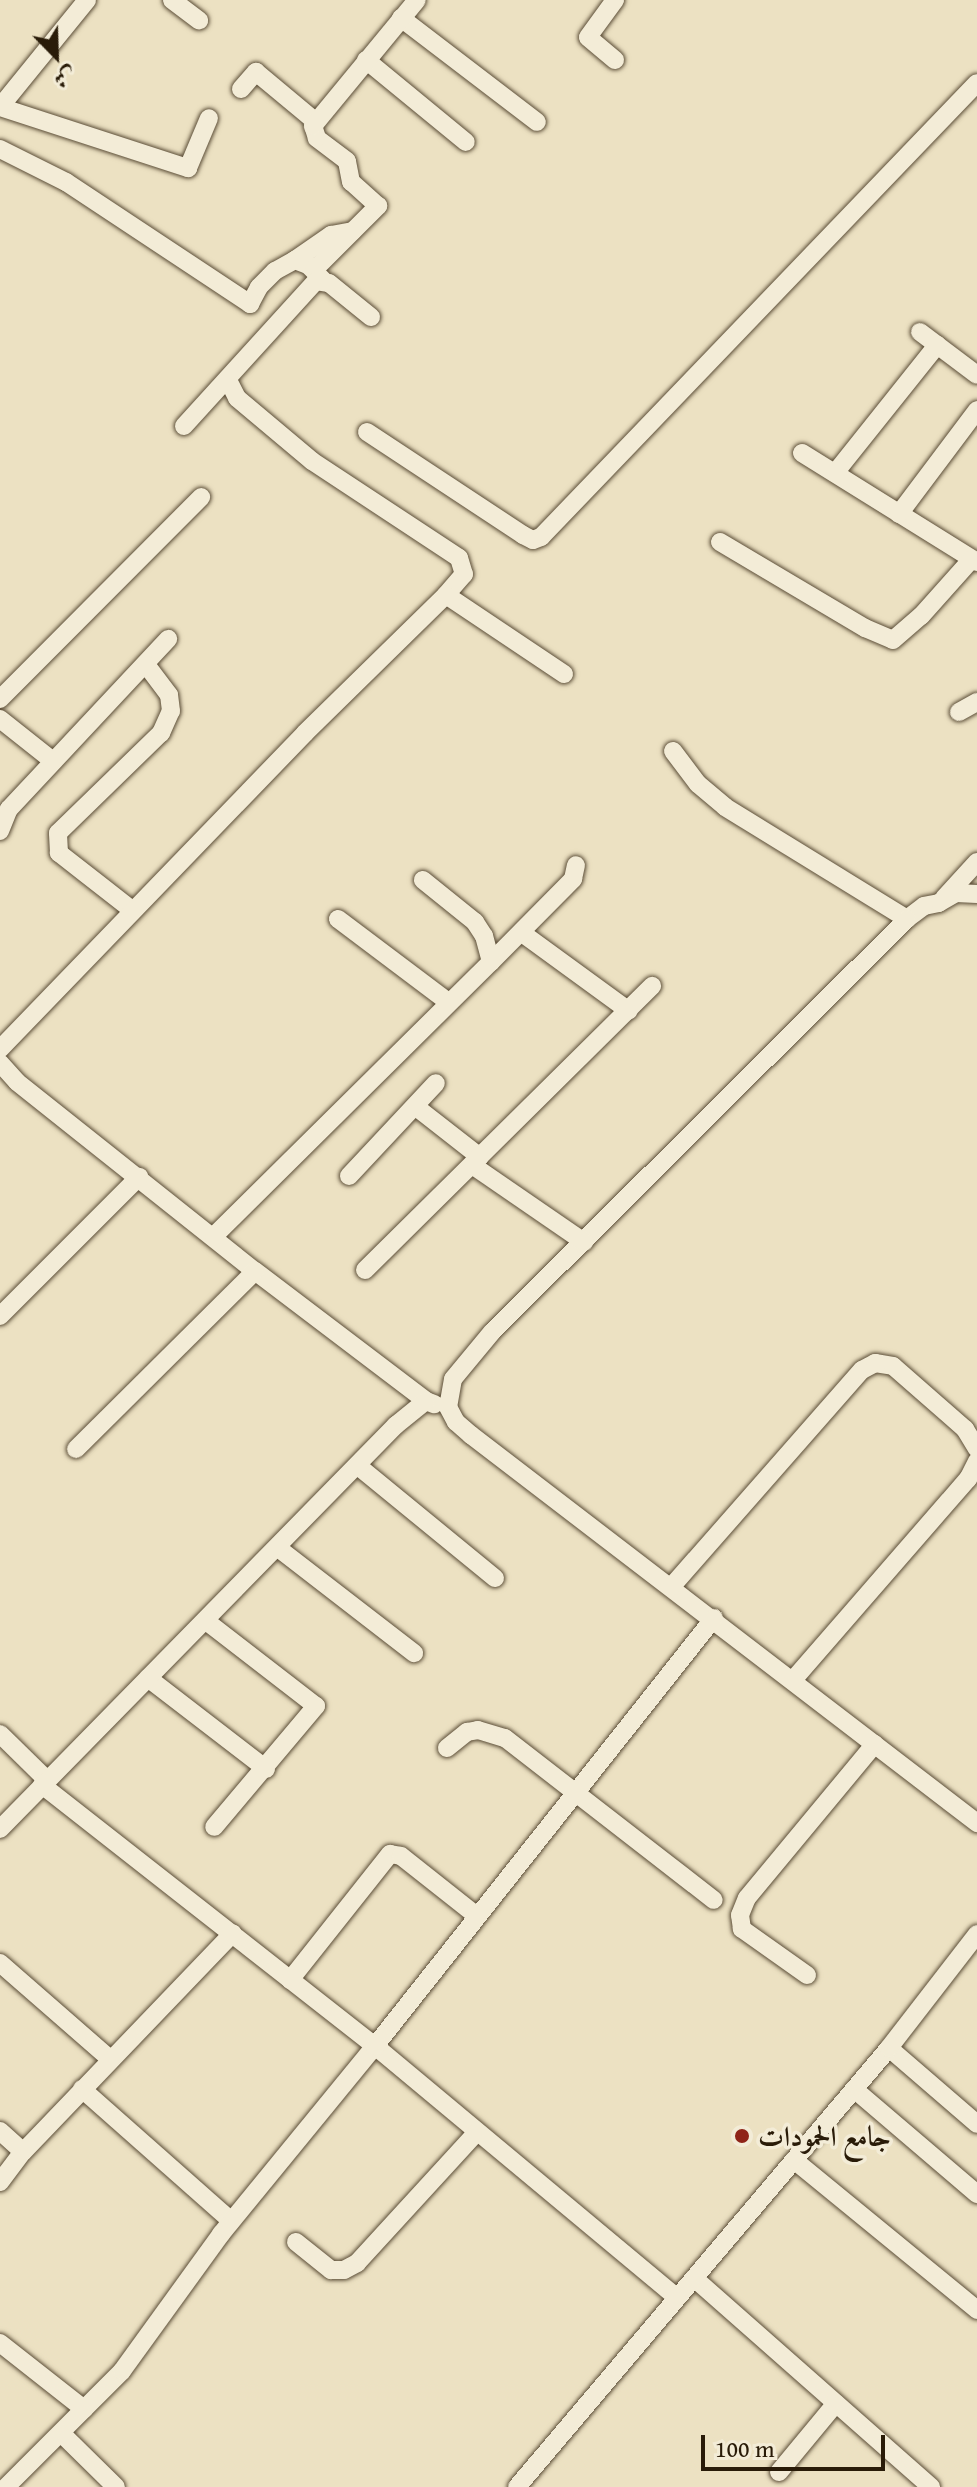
<!DOCTYPE html>
<meta charset="utf-8">
<style>
body{margin:0}
#map{position:relative;width:977px;height:2487px;overflow:hidden;background:#ece1c2;font-family:"Gentium Book Plus",Amiri,serif}
div>[style]{position:absolute}
.roads{filter:drop-shadow(0 0 2px #5a4c36) drop-shadow(0 0 2px #5a4c36)}
.minor>*{height:18px;margin:-9px;padding:0 9px;transform-origin:9px;border-radius:9px;background:#f3ecd7}
.dots>*{width:22px;height:22px;translate:-50% -50%;box-sizing:border-box;border:4px solid #f3ecd7;border-radius:50%}
span{translate:-50% -50%;white-space:nowrap;text-align:center;line-height:1.15;-webkit-text-stroke:7px #f3ecd7;paint-order:stroke}
.poi-label{font-size:28px;color:#291b08;font-weight:700}
.left{translate:0 -50%;text-align:left}
.north{position:absolute;left:16px;top:16px;width:80px;height:80px;-webkit-text-stroke:6px #f3ecd7;paint-order:stroke;rotate:157deg;font-size:22px;font-weight:700;line-height:32px;text-align:center;color:#291b08}
.north::after{content:'';display:block;margin:auto;width:28px;height:36px;background:#291b08;clip-path:polygon(50% 0,100% 100%,50% 72%,0 100%)}
.scale{position:absolute;left:701px;top:2435px;width:184px;height:36px;box-sizing:border-box;border:4px solid #291b08;border-top:0;padding-left:10px;font-size:24px;line-height:28px;white-space:nowrap;color:#291b08;-webkit-text-stroke:6px #f3ecd7;paint-order:stroke}
</style>
<div id="map">
<div class="roads">
<div class="minor">
<div style="left:87px;top:0;width:138px;rotate:129.1deg"></div>
<div style="left:0;top:107px;width:198px;rotate:18deg"></div>
<div style="left:188px;top:168px;width:54px;rotate:-67.2deg"></div>
<div style="left:172px;top:0;width:34px;rotate:37deg"></div>
<div style="left:401px;top:18px;width:171px;rotate:37.4deg"></div>
<div style="left:366px;top:60px;width:129px;rotate:39.4deg"></div>
<div style="left:615px;top:60px;width:35px;rotate:-140deg"></div>
<div style="left:588px;top:37px;width:46px;rotate:-53.9deg"></div>
<div style="left:241px;top:89px;width:23px;rotate:-49deg"></div>
<div style="left:256px;top:72px;width:78px;rotate:39.8deg"></div>
<div style="left:0;top:149px;width:74px;rotate:26.6deg"></div>
<div style="left:66px;top:182px;width:221px;rotate:33.5deg"></div>
<div style="left:250px;top:304px;width:19px;rotate:-62deg"></div>
<div style="left:259px;top:287px;width:23px;rotate:-45deg"></div>
<div style="left:275px;top:271px;width:23px;rotate:-29deg"></div>
<div style="left:295px;top:260px;width:14px;rotate:21deg"></div>
<div style="left:308px;top:265px;width:21px;rotate:45deg"></div>
<div style="left:295px;top:260px;width:44px;rotate:-34.8deg"></div>
<div style="left:331px;top:235px;width:22px;rotate:-10deg"></div>
<div style="left:314px;top:270px;width:91px;rotate:-45deg"></div>
<div style="left:378px;top:206px;width:36px;rotate:-138deg"></div>
<div style="left:351px;top:182px;width:21px;rotate:-101deg"></div>
<div style="left:347px;top:161px;width:38px;rotate:-143deg"></div>
<div style="left:317px;top:138px;width:13px;rotate:-108deg"></div>
<div style="left:313px;top:126px;width:163px;rotate:-50.5deg"></div>
<div style="left:920px;top:332px;width:71px;rotate:37deg"></div>
<div style="left:228px;top:380px;width:20px;rotate:63deg"></div>
<div style="left:237px;top:398px;width:98px;rotate:40deg"></div>
<div style="left:312px;top:461px;width:176px;rotate:33.4deg"></div>
<div style="left:459px;top:558px;width:17px;rotate:73deg"></div>
<div style="left:464px;top:574px;width:28px;rotate:131deg"></div>
<div style="left:184px;top:426px;width:196px;rotate:-47.7deg"></div>
<div style="left:316px;top:281px;width:13px;rotate:9deg"></div>
<div style="left:329px;top:283px;width:54px;rotate:39deg"></div>
<div style="left:367px;top:432px;width:187px;rotate:33.4deg"></div>
<div style="left:523px;top:535px;width:11px;rotate:27deg"></div>
<div style="left:533px;top:540px;width:9px;rotate:-21deg"></div>
<div style="left:541px;top:537px;width:629px;rotate:-46.16deg"></div>
<div style="left:802px;top:453px;width:206px;rotate:31.9deg"></div>
<div style="left:835px;top:473px;width:164px;rotate:-51.4deg"></div>
<div style="left:899px;top:514px;width:130px;rotate:-53.1deg"></div>
<div style="left:720px;top:542px;width:169px;rotate:30.7deg"></div>
<div style="left:865px;top:628px;width:30px;rotate:23deg"></div>
<div style="left:893px;top:640px;width:37px;rotate:-41deg"></div>
<div style="left:921px;top:616px;width:76px;rotate:-48.2deg"></div>
<div style="left:0;top:699px;width:285px;rotate:-45.1deg"></div>
<div style="left:959px;top:712px;width:21px;rotate:-29deg"></div>
<div style="left:0;top:719px;width:68px;rotate:38.4deg"></div>
<div style="left:673px;top:751px;width:41px;rotate:52.9deg"></div>
<div style="left:698px;top:784px;width:35px;rotate:40deg"></div>
<div style="left:725px;top:807px;width:214px;rotate:31.6deg"></div>
<div style="left:0;top:831px;width:24px;rotate:-68deg"></div>
<div style="left:9px;top:809px;width:233px;rotate:-46.9deg"></div>
<div style="left:977px;top:894px;width:21px;rotate:-177deg"></div>
<div style="left:956px;top:893px;width:20px;rotate:150deg"></div>
<div style="left:939px;top:903px;width:15px;rotate:169deg"></div>
<div style="left:924px;top:906px;width:21px;rotate:143deg"></div>
<div style="left:907px;top:919px;width:585px;rotate:135.14deg"></div>
<div style="left:492px;top:1332px;width:61px;rotate:129.7deg"></div>
<div style="left:453px;top:1379px;width:28px;rotate:100deg"></div>
<div style="left:448px;top:1407px;width:17px;rotate:62deg"></div>
<div style="left:456px;top:1422px;width:20px;rotate:41deg"></div>
<div style="left:471px;top:1435px;width:638px;rotate:37.48deg"></div>
<div style="left:944px;top:898px;width:49px;rotate:-47.5deg"></div>
<div style="left:132px;top:910px;width:93px;rotate:-142deg"></div>
<div style="left:59px;top:853px;width:20px;rotate:-93deg"></div>
<div style="left:58px;top:833px;width:144px;rotate:-44.2deg"></div>
<div style="left:161px;top:733px;width:24px;rotate:-66deg"></div>
<div style="left:171px;top:711px;width:16px;rotate:-97deg"></div>
<div style="left:169px;top:695px;width:39px;rotate:-127deg"></div>
<div style="left:338px;top:919px;width:138px;rotate:37deg"></div>
<div style="left:522px;top:933px;width:132px;rotate:36.1deg"></div>
<div style="left:491px;top:962px;width:117px;rotate:-45.3deg"></div>
<div style="left:573px;top:879px;width:14px;rotate:-78deg"></div>
<div style="left:0;top:1049px;width:439px;rotate:-46deg"></div>
<div style="left:305px;top:733px;width:197px;rotate:-44.4deg"></div>
<div style="left:446px;top:595px;width:142px;rotate:33.8deg"></div>
<div style="left:0;top:1063px;width:25px;rotate:48deg"></div>
<div style="left:17px;top:1082px;width:304px;rotate:38.5deg"></div>
<div style="left:255px;top:1271px;width:215px;rotate:37.2deg"></div>
<div style="left:426px;top:1401px;width:9px;rotate:21deg"></div>
<div style="left:416px;top:1107px;width:81px;rotate:38deg"></div>
<div style="left:472px;top:1165px;width:136px;rotate:34.5deg"></div>
<div style="left:349px;top:1176px;width:127px;rotate:-46.9deg"></div>
<div style="left:214px;top:1236px;width:390px;rotate:-44.7deg"></div>
<div style="left:491px;top:962px;width:27px;rotate:-105deg"></div>
<div style="left:484px;top:936px;width:17px;rotate:-123deg"></div>
<div style="left:475px;top:922px;width:67px;rotate:-141.1deg"></div>
<div style="left:365px;top:1270px;width:404px;rotate:-44.7deg"></div>
<div style="left:0;top:1316px;width:197px;rotate:-45deg"></div>
<div style="left:76px;top:1449px;width:252px;rotate:-44.8deg"></div>
<div style="left:358px;top:1466px;width:177px;rotate:39.3deg"></div>
<div style="left:278px;top:1548px;width:172px;rotate:37.7deg"></div>
<div style="left:672px;top:1586px;width:288px;rotate:-48.7deg"></div>
<div style="left:862px;top:1370px;width:15px;rotate:-28deg"></div>
<div style="left:875px;top:1363px;width:18px;rotate:9deg"></div>
<div style="left:893px;top:1366px;width:96px;rotate:41.2deg"></div>
<div style="left:965px;top:1429px;width:23px;rotate:59deg"></div>
<div style="left:206px;top:1621px;width:139px;rotate:37.7deg"></div>
<div style="left:316px;top:1706px;width:158px;rotate:130.1deg"></div>
<div style="left:148px;top:1678px;width:149px;rotate:37.6deg"></div>
<div style="left:793px;top:1680px;width:267px;rotate:-49deg"></div>
<div style="left:968px;top:1479px;width:20px;rotate:-63deg"></div>
<div style="left:0;top:1734px;width:66px;rotate:44.4deg"></div>
<div style="left:447px;top:1748px;width:26px;rotate:-39deg"></div>
<div style="left:467px;top:1732px;width:11px;rotate:-10deg"></div>
<div style="left:478px;top:1730px;width:28px;rotate:17deg"></div>
<div style="left:505px;top:1738px;width:264px;rotate:37.8deg"></div>
<div style="left:42px;top:1785px;width:423px;rotate:38.1deg"></div>
<div style="left:375px;top:2046px;width:393px;rotate:39.8deg"></div>
<div style="left:0;top:1829px;width:566px;rotate:-45.57deg"></div>
<div style="left:396px;top:1425px;width:38px;rotate:-39deg"></div>
<div style="left:0;top:1963px;width:146px;rotate:41.1deg"></div>
<div style="left:807px;top:1975px;width:80px;rotate:-144.7deg"></div>
<div style="left:742px;top:1929px;width:14px;rotate:-98deg"></div>
<div style="left:740px;top:1915px;width:18px;rotate:-68deg"></div>
<div style="left:747px;top:1898px;width:200px;rotate:-50.3deg"></div>
<div style="left:290px;top:1980px;width:161px;rotate:-51.6deg"></div>
<div style="left:390px;top:1854px;width:11px;rotate:10deg"></div>
<div style="left:401px;top:1856px;width:97px;rotate:38.3deg"></div>
<div style="left:889px;top:2048px;width:116px;rotate:40.8deg"></div>
<div style="left:82px;top:2089px;width:199px;rotate:41.5deg"></div>
<div style="left:854px;top:2089px;width:162px;rotate:40.5deg"></div>
<div style="left:0;top:2131px;width:31px;rotate:42deg"></div>
<div style="left:794px;top:2160px;width:237px;rotate:39.3deg"></div>
<div style="left:0;top:2182px;width:38px;rotate:-53deg"></div>
<div style="left:23px;top:2152px;width:303px;rotate:-46.2deg"></div>
<div style="left:296px;top:2242px;width:45px;rotate:38.7deg"></div>
<div style="left:331px;top:2270px;width:13px"></div>
<div style="left:344px;top:2270px;width:15px;rotate:-28deg"></div>
<div style="left:357px;top:2263px;width:178px;rotate:-47.5deg"></div>
<div style="left:694px;top:2278px;width:316px;rotate:41.4deg"></div>
<div style="left:0;top:2343px;width:107px;rotate:38.2deg"></div>
<div style="left:61px;top:2433px;width:77px;rotate:44.5deg"></div>
<div style="left:779px;top:2472px;width:89px;rotate:-50.4deg"></div>
<div style="left:6px;top:2487px;width:164px;rotate:-45deg"></div>
<div style="left:122px;top:2371px;width:169px;rotate:-54.1deg"></div>
<div style="left:221px;top:2234px;width:243px;rotate:-50.7deg"></div>
<div style="left:375px;top:2046px;width:546px;rotate:-51.62deg"></div>
<div style="left:517px;top:2487px;width:575px;rotate:-49.72deg"></div>
<div style="left:889px;top:2048px;width:144px;rotate:-52.3deg"></div>
</div>
</div>
<div class="dots">
<div style="left:742px;top:2136px;background:#8f2418"></div>
</div>
<div class="poi-label">
<span class="left" style="left:758px;top:2136px">جامع الحمودات</span>
</div>
<div class="north">ش</div>
<div class="scale">100 m</div>
</div>
